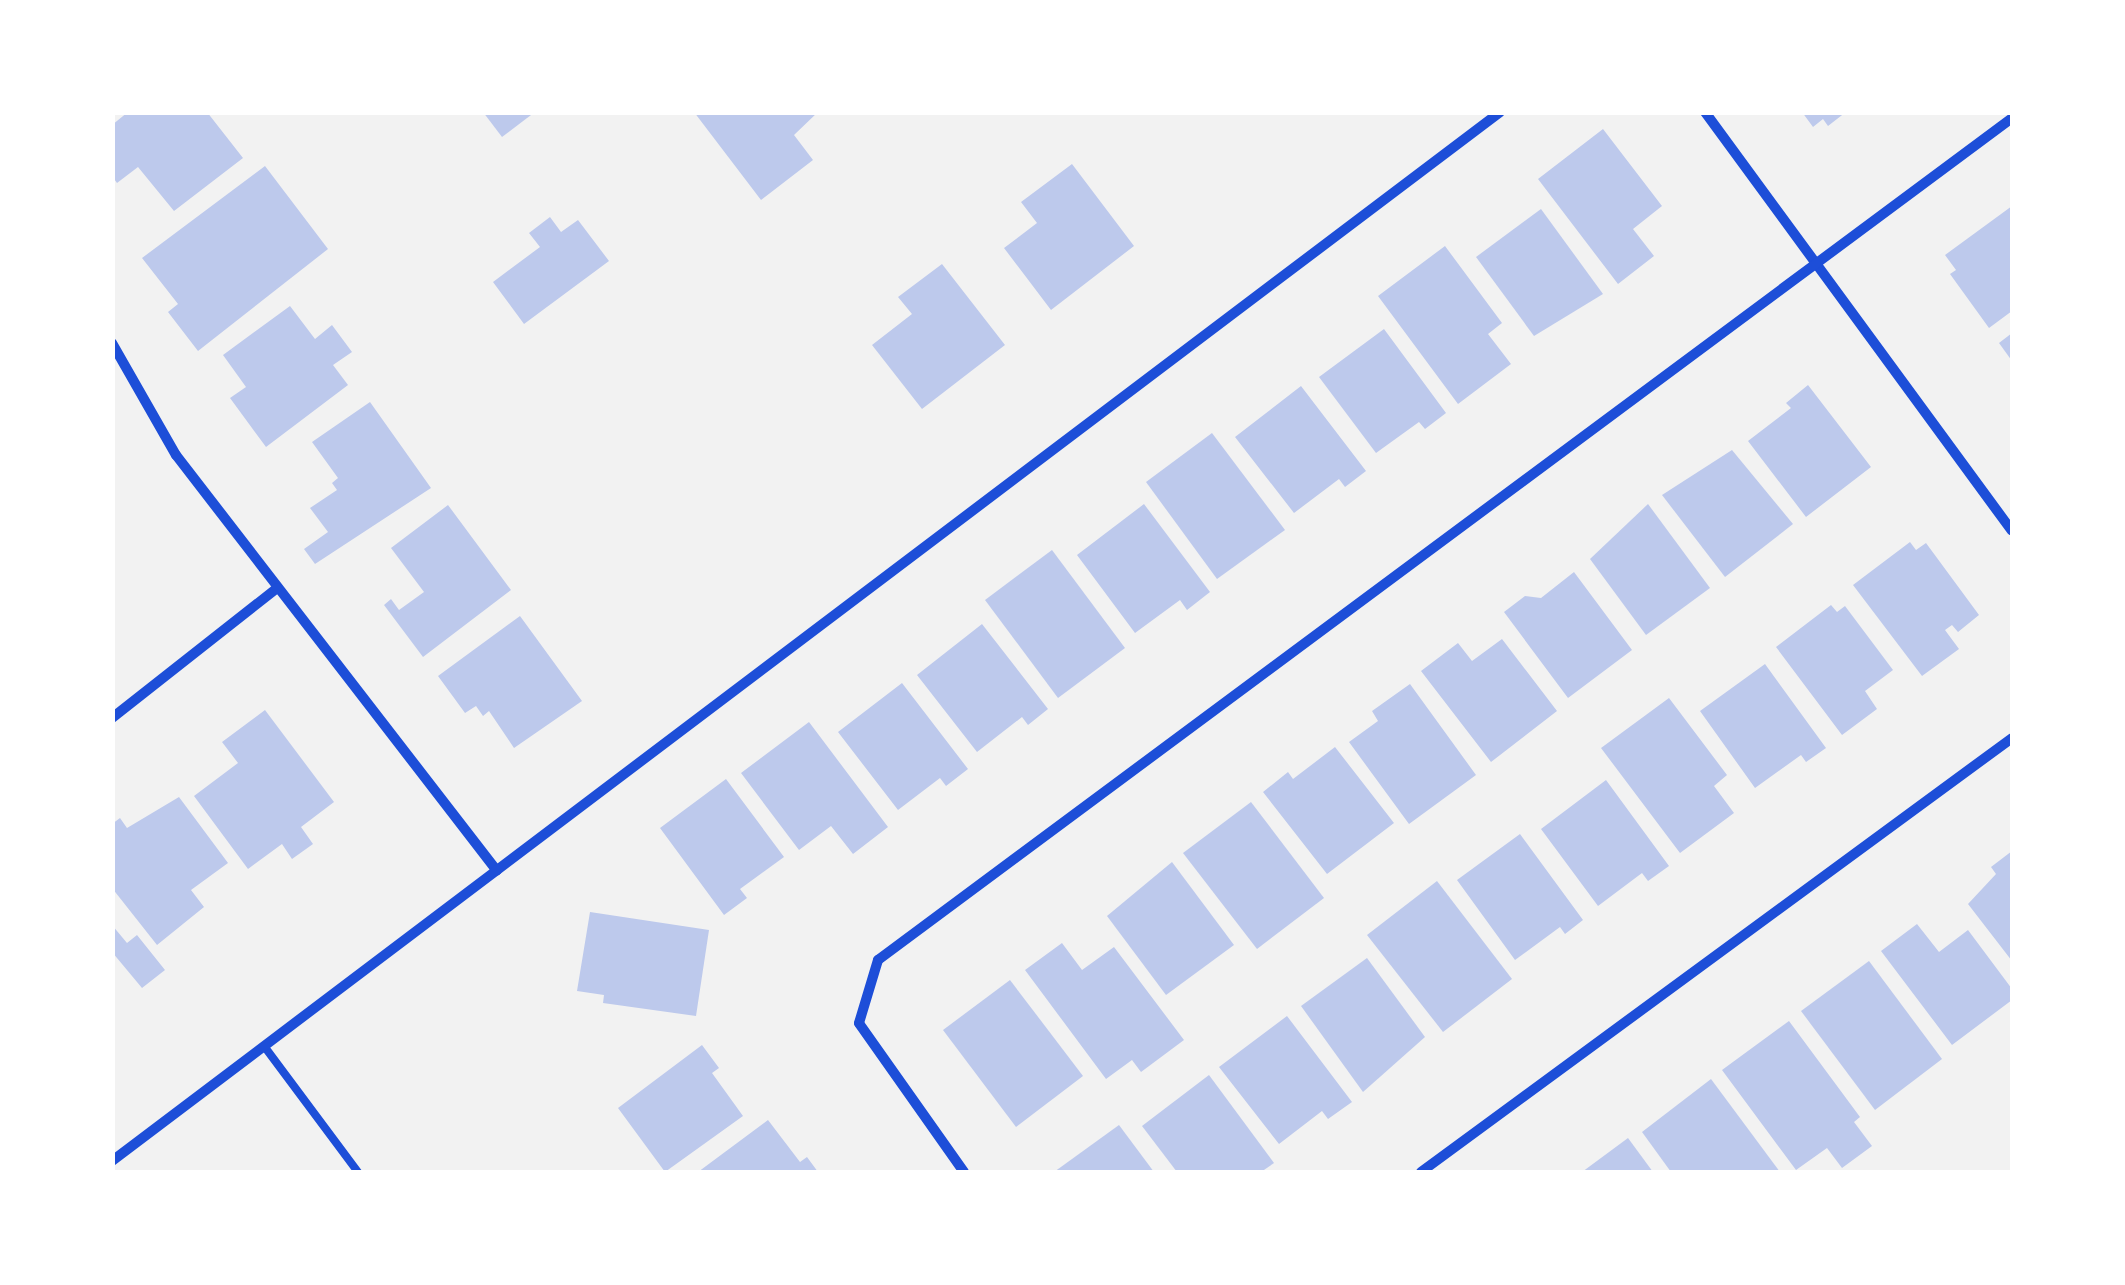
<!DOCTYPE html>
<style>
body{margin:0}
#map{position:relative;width:2125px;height:1285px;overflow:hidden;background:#f2f2f2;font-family:"PT Serif",serif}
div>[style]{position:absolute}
.building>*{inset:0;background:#bdc9ec}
.service>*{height:8px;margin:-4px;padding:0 4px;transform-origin:4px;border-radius:4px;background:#1d4ed8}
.minor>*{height:10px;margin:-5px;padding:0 5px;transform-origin:5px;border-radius:5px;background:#1d4ed8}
span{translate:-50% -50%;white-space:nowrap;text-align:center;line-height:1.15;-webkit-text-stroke:8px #fff;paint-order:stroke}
.frame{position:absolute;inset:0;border:115px solid #fff;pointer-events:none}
</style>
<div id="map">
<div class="building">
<div style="clip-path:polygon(128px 112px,207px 112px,243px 158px,174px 211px,138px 167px,117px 183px,112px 176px,112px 125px)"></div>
<div style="clip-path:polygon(483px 112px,535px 112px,502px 137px)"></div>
<div style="clip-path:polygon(694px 112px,818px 112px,794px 135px,813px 160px,761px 200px)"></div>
<div style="clip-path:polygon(1802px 112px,1846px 112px,1828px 126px,1823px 119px,1813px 127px)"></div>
<div style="clip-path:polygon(1603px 129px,1662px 206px,1633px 229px,1654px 256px,1618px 284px,1538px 179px)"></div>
<div style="clip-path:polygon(1072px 164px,1134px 246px,1051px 310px,1004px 248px,1037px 223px,1021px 202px)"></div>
<div style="clip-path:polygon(265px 166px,328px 249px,198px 351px,168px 312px,178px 304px,142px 258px)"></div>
<div style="clip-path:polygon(2012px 206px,2012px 311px,1989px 328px,1950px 274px,1956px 270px,1945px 255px)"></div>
<div style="clip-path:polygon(1541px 209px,1603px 294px,1534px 336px,1476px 257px)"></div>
<div style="clip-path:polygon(550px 217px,561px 232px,578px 220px,609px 261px,524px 324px,493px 282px,540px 247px,529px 233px)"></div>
<div style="clip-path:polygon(1445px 246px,1502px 323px,1488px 334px,1511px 364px,1458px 404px,1378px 296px)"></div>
<div style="clip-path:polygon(942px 264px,1005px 345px,922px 409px,872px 345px,912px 314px,898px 297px)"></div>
<div style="clip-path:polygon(290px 306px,315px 339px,332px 325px,352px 352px,333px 365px,348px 385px,266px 447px,230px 398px,246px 387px,223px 355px)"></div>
<div style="clip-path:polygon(1384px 329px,1446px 413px,1425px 429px,1419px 422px,1376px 453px,1319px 377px)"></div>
<div style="clip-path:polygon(2012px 333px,2012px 361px,1999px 343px)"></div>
<div style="clip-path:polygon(1808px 385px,1871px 467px,1806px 517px,1748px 441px,1791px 408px,1786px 403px)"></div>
<div style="clip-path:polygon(1301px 386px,1366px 471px,1345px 487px,1339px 479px,1294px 513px,1235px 437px)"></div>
<div style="clip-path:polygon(370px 402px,431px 488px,315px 564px,304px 549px,328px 532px,310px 508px,337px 490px,332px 483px,338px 478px,312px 442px)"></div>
<div style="clip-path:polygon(1212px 433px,1285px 530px,1217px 579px,1146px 482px)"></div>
<div style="clip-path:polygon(1732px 450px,1793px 524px,1725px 577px,1662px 495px)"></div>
<div style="clip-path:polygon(1144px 504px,1210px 592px,1187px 610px,1180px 600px,1135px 633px,1077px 555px)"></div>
<div style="clip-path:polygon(1648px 504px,1710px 588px,1646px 635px,1590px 559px)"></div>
<div style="clip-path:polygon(448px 505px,511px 590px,423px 657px,384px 605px,391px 599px,399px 610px,424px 592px,391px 548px)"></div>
<div style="clip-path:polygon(1910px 542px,1916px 550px,1926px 543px,1979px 615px,1958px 632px,1952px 625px,1945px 630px,1959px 649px,1922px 676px,1853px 585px)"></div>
<div style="clip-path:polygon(1052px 550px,1125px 648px,1058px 698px,985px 600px)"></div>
<div style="clip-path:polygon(1574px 572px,1632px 650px,1568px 698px,1504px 612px,1525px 596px,1541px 598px)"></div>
<div style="clip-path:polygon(1831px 605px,1837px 612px,1845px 606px,1893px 670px,1865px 691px,1877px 709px,1842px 735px,1776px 647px)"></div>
<div style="clip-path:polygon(520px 616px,582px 701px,514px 748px,489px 711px,483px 716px,476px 706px,465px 713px,438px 676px)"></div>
<div style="clip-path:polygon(982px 624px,1048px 709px,1028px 725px,1022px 717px,977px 752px,917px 675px)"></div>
<div style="clip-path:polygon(1502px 639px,1557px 711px,1491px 762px,1421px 671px,1458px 643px,1472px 661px)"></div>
<div style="clip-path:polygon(1765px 664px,1826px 748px,1806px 762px,1801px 755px,1755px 788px,1700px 711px)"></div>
<div style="clip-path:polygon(902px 683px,968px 769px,946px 786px,940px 778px,898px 810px,838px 732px)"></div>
<div style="clip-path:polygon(1410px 684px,1476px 775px,1409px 824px,1349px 742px,1378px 721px,1372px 711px)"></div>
<div style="clip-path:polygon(1669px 698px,1727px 775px,1714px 786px,1734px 813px,1680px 853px,1601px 748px)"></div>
<div style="clip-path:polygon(265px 710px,334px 802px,301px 827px,313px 844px,292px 859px,282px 844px,248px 869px,194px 796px,238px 763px,222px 742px)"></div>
<div style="clip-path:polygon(809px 722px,888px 827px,853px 854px,831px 826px,799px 850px,741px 773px)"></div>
<div style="clip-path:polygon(1335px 747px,1394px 823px,1327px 874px,1263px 792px,1288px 772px,1293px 779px)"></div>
<div style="clip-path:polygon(726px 779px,784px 857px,740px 889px,747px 898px,724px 915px,660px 828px)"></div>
<div style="clip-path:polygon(1606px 780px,1669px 866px,1648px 881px,1642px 873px,1598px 906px,1541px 829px)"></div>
<div style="clip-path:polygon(179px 797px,228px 863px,191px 890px,204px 907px,157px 945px,112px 888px,112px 824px,120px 818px,127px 828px)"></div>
<div style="clip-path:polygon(1251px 802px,1324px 898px,1257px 949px,1183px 853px)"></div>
<div style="clip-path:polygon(1520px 834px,1583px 920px,1565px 934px,1560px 927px,1515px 960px,1457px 880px)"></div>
<div style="clip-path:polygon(2012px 851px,2012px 961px,1968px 904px,1996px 874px,1991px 867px)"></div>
<div style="clip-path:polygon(1172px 862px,1234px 945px,1166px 995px,1107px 916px)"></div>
<div style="clip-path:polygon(1437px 881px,1512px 979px,1443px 1032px,1367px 935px)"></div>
<div style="clip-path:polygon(590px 912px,709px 930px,696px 1016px,603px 1003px,604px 995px,577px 991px)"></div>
<div style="clip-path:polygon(1917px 924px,1939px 952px,1968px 930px,2012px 989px,2012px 1000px,1952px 1045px,1881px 951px)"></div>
<div style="clip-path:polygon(112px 925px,127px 943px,137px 935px,165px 970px,142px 988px,112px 952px)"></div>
<div style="clip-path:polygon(1062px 943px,1082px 970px,1114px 947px,1184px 1040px,1141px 1072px,1132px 1060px,1106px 1079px,1025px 970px)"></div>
<div style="clip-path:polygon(1367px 958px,1425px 1037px,1363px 1092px,1301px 1006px)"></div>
<div style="clip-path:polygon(1869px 961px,1942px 1059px,1875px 1110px,1801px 1011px)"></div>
<div style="clip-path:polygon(1010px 980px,1083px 1076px,1016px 1127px,943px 1030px)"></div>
<div style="clip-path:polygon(1287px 1016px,1352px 1102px,1328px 1119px,1322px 1111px,1279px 1144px,1219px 1067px)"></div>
<div style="clip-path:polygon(1789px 1021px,1860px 1117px,1854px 1122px,1872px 1146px,1842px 1168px,1827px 1148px,1796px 1170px,1722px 1070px)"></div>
<div style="clip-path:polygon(702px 1045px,719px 1068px,712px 1073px,743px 1116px,665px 1172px,618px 1108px)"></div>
<div style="clip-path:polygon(1209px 1075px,1274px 1163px,1261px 1172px,1177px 1172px,1142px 1126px)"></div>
<div style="clip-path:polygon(1711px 1079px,1780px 1172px,1671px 1172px,1642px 1132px)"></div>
<div style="clip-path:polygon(768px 1120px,800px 1162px,807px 1157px,818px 1172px,698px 1172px)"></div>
<div style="clip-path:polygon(1119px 1125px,1154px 1172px,1054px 1172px)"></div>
<div style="clip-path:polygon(1628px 1138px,1653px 1172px,1582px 1172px)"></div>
</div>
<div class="service">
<div style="left:264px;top:1046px;width:157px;rotate:53.3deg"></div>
</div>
<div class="minor">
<div style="left:1705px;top:112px;width:519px;rotate:53.77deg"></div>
<div style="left:112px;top:343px;width:129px;rotate:60.3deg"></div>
<div style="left:176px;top:455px;width:525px;rotate:52.34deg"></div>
<div style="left:112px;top:718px;width:210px;rotate:-38.2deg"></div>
<div style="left:112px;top:1161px;width:1740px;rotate:-37.08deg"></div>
<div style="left:964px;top:1172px;width:182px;rotate:-125.2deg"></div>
<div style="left:859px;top:1023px;width:66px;rotate:-73.2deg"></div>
<div style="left:878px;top:960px;width:1412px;rotate:-36.59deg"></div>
<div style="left:1421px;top:1172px;width:733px;rotate:-36.29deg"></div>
</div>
<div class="frame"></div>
</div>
